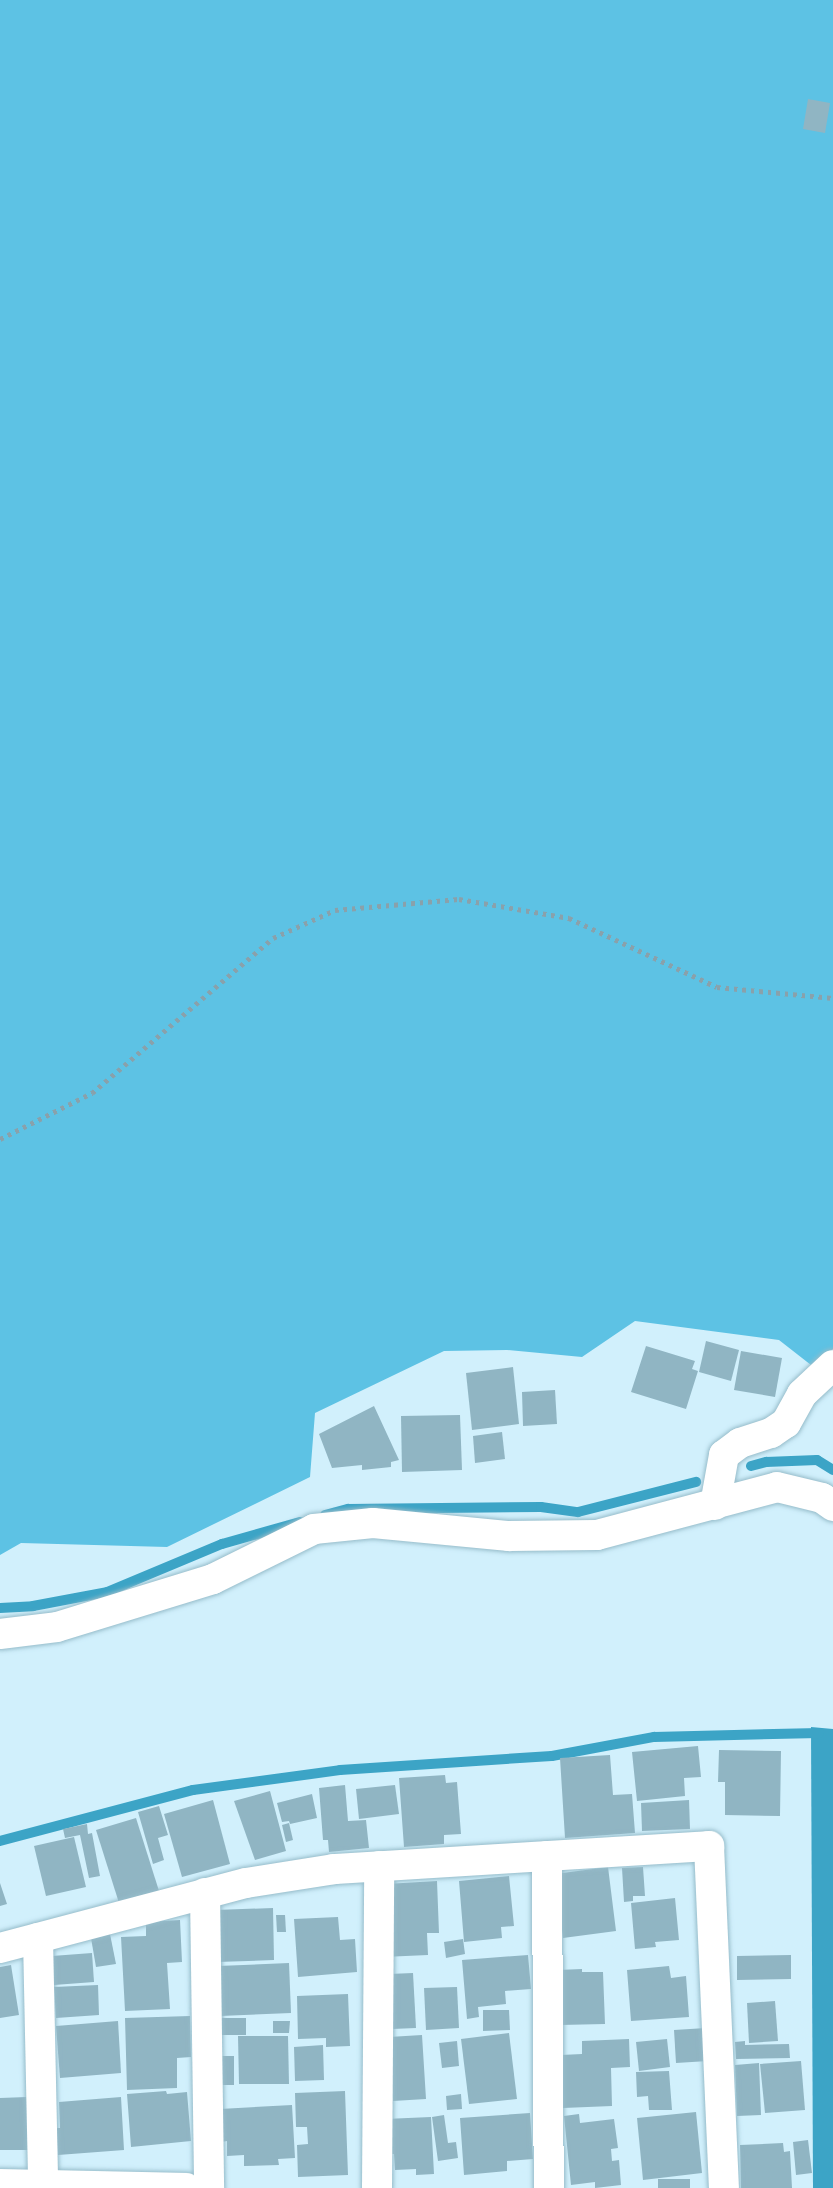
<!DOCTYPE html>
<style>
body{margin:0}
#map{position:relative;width:833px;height:2188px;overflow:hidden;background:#d1f0fc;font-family:"Titillium Web",sans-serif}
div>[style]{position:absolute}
.forest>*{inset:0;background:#5dc2e4}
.water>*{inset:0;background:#3ca4c6}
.stream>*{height:10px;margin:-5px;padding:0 5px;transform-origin:5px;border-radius:5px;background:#3ca4c6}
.building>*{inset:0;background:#90b5c3}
.path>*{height:4.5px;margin-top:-2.25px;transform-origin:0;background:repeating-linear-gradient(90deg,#89a1ab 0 3.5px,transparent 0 8.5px)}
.roads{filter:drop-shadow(0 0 2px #96bcca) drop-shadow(0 0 2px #96bcca)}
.minor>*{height:30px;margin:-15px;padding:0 15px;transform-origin:15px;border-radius:15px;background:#fff}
span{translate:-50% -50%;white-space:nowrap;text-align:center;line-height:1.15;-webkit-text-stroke:5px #d1f0fc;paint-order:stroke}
</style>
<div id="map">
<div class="forest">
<div style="clip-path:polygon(0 0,833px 0,833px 1349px,811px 1365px,779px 1340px,635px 1321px,582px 1357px,507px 1350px,444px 1351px,315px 1413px,310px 1477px,167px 1547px,21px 1543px,0 1555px)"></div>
</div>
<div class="water">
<div style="clip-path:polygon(811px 1727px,833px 1729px,833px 2188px,813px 2188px)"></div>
</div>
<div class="stream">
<div style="left:751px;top:1466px;width:16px;rotate:-15deg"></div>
<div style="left:766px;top:1462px;width:51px;rotate:-2.2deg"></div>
<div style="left:817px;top:1460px;width:19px;rotate:32deg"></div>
<div style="left:325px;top:1515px;width:24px;rotate:-15deg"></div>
<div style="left:348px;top:1509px;width:193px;rotate:-0.6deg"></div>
<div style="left:541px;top:1507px;width:37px;rotate:8deg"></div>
<div style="left:578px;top:1512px;width:122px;rotate:-14.3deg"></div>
<div style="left:0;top:1608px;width:33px;rotate:-3deg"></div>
<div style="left:33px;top:1606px;width:75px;rotate:-10.7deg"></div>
<div style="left:107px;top:1592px;width:125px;rotate:-22.7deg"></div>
<div style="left:222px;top:1544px;width:81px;rotate:-15.8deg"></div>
<div style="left:0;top:1841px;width:200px;rotate:-14.8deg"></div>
<div style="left:193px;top:1790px;width:148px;rotate:-7.7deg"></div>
<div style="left:340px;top:1770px;width:212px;rotate:-3.8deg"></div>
<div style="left:552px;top:1756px;width:104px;rotate:-10.6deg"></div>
<div style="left:654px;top:1737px;width:165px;rotate:-1.4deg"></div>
</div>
<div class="building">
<div style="clip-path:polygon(808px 99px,830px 103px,825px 133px,803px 129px)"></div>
<div style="clip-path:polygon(706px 1341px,739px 1350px,731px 1381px,699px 1372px)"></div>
<div style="clip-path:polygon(646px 1346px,695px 1361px,692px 1369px,698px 1371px,686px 1409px,631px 1392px)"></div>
<div style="clip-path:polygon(741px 1351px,782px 1358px,775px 1397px,734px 1390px)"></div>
<div style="clip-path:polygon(513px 1367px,519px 1424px,472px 1430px,466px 1373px)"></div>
<div style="clip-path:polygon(555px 1390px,557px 1424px,523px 1426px,522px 1392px)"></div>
<div style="clip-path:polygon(374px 1406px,399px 1460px,391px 1462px,391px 1467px,362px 1470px,362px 1465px,332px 1468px,319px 1434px)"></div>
<div style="clip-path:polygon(460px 1415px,462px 1470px,402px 1472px,401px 1416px)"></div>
<div style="clip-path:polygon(502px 1432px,505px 1459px,475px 1463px,473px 1436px)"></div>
<div style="clip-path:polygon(698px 1746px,701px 1777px,684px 1778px,685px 1796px,637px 1801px,632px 1752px)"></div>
<div style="clip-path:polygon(719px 1750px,781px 1751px,780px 1816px,725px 1815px,725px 1782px,718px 1782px)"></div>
<div style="clip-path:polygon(610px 1755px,613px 1795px,632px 1794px,635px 1833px,565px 1838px,560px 1758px)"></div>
<div style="clip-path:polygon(445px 1775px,446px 1783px,457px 1782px,461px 1834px,444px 1835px,444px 1844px,404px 1847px,399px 1778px)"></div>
<div style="clip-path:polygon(345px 1785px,348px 1821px,366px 1820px,369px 1848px,329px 1852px,328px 1840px,323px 1840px,319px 1788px)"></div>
<div style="clip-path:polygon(395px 1785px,399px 1814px,359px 1819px,356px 1789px)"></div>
<div style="clip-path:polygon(270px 1791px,286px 1851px,255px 1860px,234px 1801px)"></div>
<div style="clip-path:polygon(312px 1794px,317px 1818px,290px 1824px,289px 1821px,282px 1822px,277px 1803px)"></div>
<div style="clip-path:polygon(213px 1800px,230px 1864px,182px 1877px,164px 1814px)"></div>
<div style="clip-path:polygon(689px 1800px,690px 1829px,642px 1831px,641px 1803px)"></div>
<div style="clip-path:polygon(159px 1806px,168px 1835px,158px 1838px,164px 1860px,153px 1864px,138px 1812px)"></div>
<div style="clip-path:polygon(136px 1818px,159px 1891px,119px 1903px,96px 1830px)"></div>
<div style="clip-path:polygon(289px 1823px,293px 1840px,286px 1842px,282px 1825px)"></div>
<div style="clip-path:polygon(87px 1824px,88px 1834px,92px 1833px,100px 1876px,89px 1878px,80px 1835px,65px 1838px,63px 1829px)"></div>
<div style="clip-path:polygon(74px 1837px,86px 1887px,46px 1896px,34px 1846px)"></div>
<div style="clip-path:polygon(608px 1867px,616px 1931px,563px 1938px,555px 1874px)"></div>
<div style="clip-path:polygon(643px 1867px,645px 1896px,633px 1896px,633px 1901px,624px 1902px,622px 1868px)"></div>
<div style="clip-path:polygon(509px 1876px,514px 1926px,501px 1927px,502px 1938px,464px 1942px,459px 1881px)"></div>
<div style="clip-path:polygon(437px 1881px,439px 1933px,427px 1933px,428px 1955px,383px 1957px,386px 1884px)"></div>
<div style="clip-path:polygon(0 1883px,7px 1904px,0 1906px)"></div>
<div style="clip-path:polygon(675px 1898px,679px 1940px,655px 1942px,656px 1947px,635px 1949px,631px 1903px)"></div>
<div style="clip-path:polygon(273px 1908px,274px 1960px,217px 1962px,215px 1910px)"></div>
<div style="clip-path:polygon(276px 1915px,285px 1915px,286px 1932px,277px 1932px)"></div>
<div style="clip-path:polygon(338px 1917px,340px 1940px,355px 1939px,357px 1972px,298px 1977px,294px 1919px)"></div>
<div style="clip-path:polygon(180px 1920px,182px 1962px,167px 1963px,170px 2009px,125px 2011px,121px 1937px,146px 1936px,146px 1922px)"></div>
<div style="clip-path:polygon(110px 1934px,116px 1964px,96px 1967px,91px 1938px)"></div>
<div style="clip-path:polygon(463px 1939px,465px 1954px,446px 1958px,444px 1942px)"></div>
<div style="clip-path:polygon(92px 1953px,94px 1982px,54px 1985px,52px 1956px)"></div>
<div style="clip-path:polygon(528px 1955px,531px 1989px,505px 1991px,506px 2004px,478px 2007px,479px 2017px,467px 2019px,462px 1960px)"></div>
<div style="clip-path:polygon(791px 1955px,791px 1979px,737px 1980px,737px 1956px)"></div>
<div style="clip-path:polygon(289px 1963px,291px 2013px,220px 2016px,218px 1966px)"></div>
<div style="clip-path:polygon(11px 1965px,19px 2015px,0 2018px,0 1967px)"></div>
<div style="clip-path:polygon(669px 1966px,671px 1978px,686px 1976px,689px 2017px,631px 2021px,627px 1970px)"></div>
<div style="clip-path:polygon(582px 1969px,582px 1972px,603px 1972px,605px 2024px,560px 2025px,558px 1970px)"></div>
<div style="clip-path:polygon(413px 1973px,416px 2028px,392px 2029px,389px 1974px)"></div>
<div style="clip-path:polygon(98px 1985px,99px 2015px,56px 2018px,54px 1987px)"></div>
<div style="clip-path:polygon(457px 1987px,459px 2028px,426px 2030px,424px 1988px)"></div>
<div style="clip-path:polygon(348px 1994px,350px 2046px,326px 2047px,326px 2038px,298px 2039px,297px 1996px)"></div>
<div style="clip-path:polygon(775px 2001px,778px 2041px,749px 2043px,747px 2003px)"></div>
<div style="clip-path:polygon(483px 2010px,509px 2010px,510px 2030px,483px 2031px)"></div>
<div style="clip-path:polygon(190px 2016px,191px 2057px,177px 2058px,177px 2088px,127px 2090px,125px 2018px)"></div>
<div style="clip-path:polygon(216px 2018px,246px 2018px,246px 2035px,216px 2035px)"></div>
<div style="clip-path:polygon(118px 2021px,121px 2073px,60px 2078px,56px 2026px)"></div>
<div style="clip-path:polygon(273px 2021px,290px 2021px,289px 2033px,273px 2033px)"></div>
<div style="clip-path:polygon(706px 2028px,708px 2061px,676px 2063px,674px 2030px)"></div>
<div style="clip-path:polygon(509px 2033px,517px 2099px,469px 2104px,461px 2039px)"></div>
<div style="clip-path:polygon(422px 2035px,426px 2099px,393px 2101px,389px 2037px)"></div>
<div style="clip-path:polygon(238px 2036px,288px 2036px,289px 2084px,239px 2084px)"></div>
<div style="clip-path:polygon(629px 2039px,630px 2067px,611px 2068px,612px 2106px,563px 2108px,561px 2055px,582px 2054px,582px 2041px)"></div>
<div style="clip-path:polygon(667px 2039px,670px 2067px,639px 2071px,636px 2042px)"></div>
<div style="clip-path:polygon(457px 2041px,459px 2066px,442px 2068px,439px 2043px)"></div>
<div style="clip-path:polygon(745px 2041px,745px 2045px,789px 2044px,790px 2058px,736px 2059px,735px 2042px)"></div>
<div style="clip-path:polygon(323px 2045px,324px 2080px,295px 2081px,294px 2047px)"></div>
<div style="clip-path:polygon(221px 2056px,234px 2056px,234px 2085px,221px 2085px)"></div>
<div style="clip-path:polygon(801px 2061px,805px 2110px,765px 2113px,760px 2064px)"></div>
<div style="clip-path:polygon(759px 2063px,761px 2115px,737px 2116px,735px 2065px)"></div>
<div style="clip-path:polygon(669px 2071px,672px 2110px,649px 2110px,648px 2096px,637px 2097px,636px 2072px)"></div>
<div style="clip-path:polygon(166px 2091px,167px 2094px,187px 2092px,191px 2141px,131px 2147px,127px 2094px)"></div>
<div style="clip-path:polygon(345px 2091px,348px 2175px,298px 2177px,297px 2145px,308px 2144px,307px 2127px,296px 2127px,295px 2093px)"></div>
<div style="clip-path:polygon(461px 2094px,462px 2109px,447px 2110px,446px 2096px)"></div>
<div style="clip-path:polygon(27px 2097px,28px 2150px,0 2150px,0 2098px)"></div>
<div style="clip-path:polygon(121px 2097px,124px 2150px,58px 2155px,56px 2128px,60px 2128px,59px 2102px)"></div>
<div style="clip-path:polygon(292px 2105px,295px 2158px,278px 2159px,279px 2165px,244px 2166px,244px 2155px,227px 2156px,227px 2141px,221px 2142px,220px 2109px)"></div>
<div style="clip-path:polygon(696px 2112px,702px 2173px,643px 2180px,637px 2118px)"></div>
<div style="clip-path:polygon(530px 2113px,533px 2159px,507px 2161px,507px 2171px,464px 2175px,460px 2118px)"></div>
<div style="clip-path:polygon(579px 2114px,580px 2123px,614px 2119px,618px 2148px,611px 2149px,612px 2161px,619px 2160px,621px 2185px,595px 2188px,595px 2182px,571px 2185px,564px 2116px)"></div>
<div style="clip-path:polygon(444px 2115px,448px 2143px,456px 2142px,458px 2158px,438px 2161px,432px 2117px)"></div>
<div style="clip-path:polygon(431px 2117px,434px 2174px,416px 2175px,416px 2169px,395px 2170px,394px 2154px,388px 2154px,385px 2119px)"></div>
<div style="clip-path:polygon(808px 2140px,812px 2173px,796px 2175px,793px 2142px)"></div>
<div style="clip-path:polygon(783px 2143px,784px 2152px,790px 2151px,792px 2188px,741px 2188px,740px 2145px)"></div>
<div style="clip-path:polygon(658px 2179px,690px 2179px,690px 2188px,658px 2188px)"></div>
</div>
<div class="path">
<div style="left:0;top:1139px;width:103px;rotate:-26.6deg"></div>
<div style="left:92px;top:1093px;width:238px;rotate:-40.6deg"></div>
<div style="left:273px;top:938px;width:68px;rotate:-24.3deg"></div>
<div style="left:335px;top:910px;width:124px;rotate:-5.1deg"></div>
<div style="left:459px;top:899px;width:112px;rotate:9.8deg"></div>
<div style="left:569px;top:918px;width:163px;rotate:25deg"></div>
<div style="left:717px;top:987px;width:117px;rotate:5.4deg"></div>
</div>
<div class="roads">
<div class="minor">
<div style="left:715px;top:1505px;width:51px;rotate:-79.8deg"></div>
<div style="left:724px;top:1455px;width:20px;rotate:-37deg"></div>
<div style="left:740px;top:1443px;width:33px;rotate:-18deg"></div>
<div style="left:771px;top:1433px;width:18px;rotate:-34deg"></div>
<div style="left:786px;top:1423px;width:33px;rotate:-61deg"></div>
<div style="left:802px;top:1394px;width:42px;rotate:-43.1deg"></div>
<div style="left:0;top:1634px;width:57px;rotate:-7deg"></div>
<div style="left:57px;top:1627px;width:163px;rotate:-17.1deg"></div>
<div style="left:213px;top:1579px;width:113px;rotate:-26.3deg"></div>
<div style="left:314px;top:1529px;width:59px;rotate:-5.8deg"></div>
<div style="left:373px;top:1523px;width:137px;rotate:5.5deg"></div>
<div style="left:509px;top:1536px;width:88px;rotate:-0.7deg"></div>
<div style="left:597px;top:1535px;width:186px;rotate:-14.9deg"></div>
<div style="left:777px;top:1487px;width:46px;rotate:13.7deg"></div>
<div style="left:822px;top:1498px;width:14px;rotate:36deg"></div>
<div style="left:547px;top:1856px;width:332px;rotate:89.7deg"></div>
<div style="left:205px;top:1893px;width:295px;rotate:89.2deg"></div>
<div style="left:38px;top:1938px;width:245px;rotate:88.8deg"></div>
<div style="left:0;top:1948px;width:254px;rotate:-14.8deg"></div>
<div style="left:246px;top:1883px;width:89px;rotate:-9deg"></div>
<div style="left:334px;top:1869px;width:376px;rotate:-3.5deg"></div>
<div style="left:709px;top:1846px;width:342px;rotate:87.5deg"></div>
<div style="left:0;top:2184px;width:186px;rotate:1.2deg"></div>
<div style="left:377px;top:2188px;width:322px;rotate:-89.6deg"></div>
</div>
</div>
</div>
